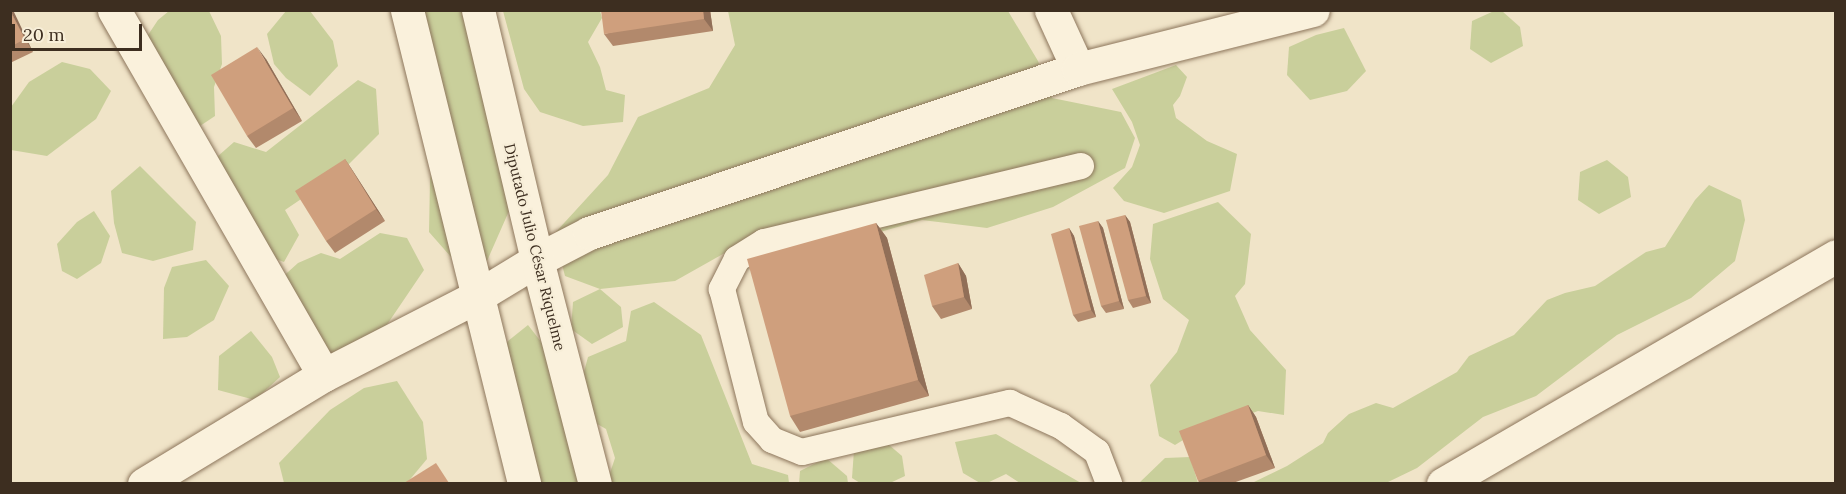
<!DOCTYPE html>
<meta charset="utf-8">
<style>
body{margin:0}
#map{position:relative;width:1846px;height:494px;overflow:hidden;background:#f0e4c8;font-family:Lora,serif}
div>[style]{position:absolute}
.green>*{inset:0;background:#c9cf9b}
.roads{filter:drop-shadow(0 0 2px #8d765c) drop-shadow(0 0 2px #8d765c)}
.service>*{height:26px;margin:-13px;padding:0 13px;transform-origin:13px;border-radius:13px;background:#faf1dc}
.minor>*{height:33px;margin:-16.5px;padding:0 16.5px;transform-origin:16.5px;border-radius:16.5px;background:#faf1dc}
.tertiary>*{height:33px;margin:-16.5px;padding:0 16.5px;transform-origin:16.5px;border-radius:16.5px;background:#faf1dc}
.wall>*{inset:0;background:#b2896c}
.shaded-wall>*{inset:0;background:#916f58}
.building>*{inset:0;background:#cf9f7d}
span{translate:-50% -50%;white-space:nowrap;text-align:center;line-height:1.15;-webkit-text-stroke:4.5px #f7eed8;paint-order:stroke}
.street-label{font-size:15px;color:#3d2e20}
.frame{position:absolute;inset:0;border:12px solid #3d2e20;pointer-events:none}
.scale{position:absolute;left:12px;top:24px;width:130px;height:27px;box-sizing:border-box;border:3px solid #3d2e20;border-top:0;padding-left:8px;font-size:18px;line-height:21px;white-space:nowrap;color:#3d2e20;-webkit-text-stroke:4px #f7eed8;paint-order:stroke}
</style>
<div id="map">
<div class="green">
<div style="clip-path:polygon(169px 11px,209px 11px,221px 36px,222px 64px,214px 87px,215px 116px,185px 136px,140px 47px,158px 20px)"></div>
<div style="clip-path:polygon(286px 11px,310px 11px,333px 41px,338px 66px,310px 96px,286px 78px,274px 64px,267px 34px)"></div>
<div style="clip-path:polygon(392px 11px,469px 11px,509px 211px,487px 261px,451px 257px,429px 232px,430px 179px,441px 125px)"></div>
<div style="clip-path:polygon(503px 11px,600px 11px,602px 18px,588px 42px,600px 67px,606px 90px,625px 95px,623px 122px,583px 126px,540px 112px,524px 89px)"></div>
<div style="clip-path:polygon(728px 11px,1008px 11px,1038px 61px,1052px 98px,1121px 112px,1135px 138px,1125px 168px,1053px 207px,987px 228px,922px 220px,859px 238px,762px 232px,675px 281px,600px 289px,621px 307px,623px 327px,592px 344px,571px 329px,573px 302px,600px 289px,565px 276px,554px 234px,608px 175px,638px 117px,709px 88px,735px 45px)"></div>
<div style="clip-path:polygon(1494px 11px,1502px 11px,1520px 27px,1523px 46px,1491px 63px,1470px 49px,1472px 21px)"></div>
<div style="clip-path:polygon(1344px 28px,1366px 71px,1347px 91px,1310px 100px,1287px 75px,1289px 47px,1316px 35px)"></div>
<div style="clip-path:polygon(62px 62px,90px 69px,111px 91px,96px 119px,47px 156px,11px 150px,11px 107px,29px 82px)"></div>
<div style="clip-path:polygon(1176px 65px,1187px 77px,1180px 96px,1173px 105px,1176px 118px,1207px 141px,1237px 154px,1230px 191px,1164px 213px,1124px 201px,1113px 188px,1132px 167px,1140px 145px,1132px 122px,1112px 89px)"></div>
<div style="clip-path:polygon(358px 80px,376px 89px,379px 134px,341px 172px,285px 210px,299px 235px,284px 262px,247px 249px,201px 171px,234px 142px,266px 152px)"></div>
<div style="clip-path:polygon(1607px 160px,1628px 177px,1631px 197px,1599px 214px,1578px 200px,1580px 172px)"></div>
<div style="clip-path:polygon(140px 166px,196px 222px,193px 250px,153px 261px,122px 253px,114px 223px,111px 191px)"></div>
<div style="clip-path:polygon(1709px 185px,1741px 200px,1745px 220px,1735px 261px,1691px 298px,1617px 335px,1536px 396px,1483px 417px,1417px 468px,1386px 483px,1252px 483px,1287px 466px,1323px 443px,1328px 433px,1349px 414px,1376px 403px,1393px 408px,1457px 372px,1469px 356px,1514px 335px,1547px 300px,1565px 293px,1595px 286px,1646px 252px,1665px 247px,1695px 200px)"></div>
<div style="clip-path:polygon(1218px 202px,1251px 234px,1245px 284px,1235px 296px,1250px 330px,1286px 370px,1284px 415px,1258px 411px,1188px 437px,1175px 445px,1159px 436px,1150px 385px,1177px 352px,1189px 320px,1163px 299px,1150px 259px,1153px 224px)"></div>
<div style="clip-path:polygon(94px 211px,110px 236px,101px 263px,77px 279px,62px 271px,57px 244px,77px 222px)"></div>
<div style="clip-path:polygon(380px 233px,407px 238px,424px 270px,380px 335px,320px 363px,278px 281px,298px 263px,321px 253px,340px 259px)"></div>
<div style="clip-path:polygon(206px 260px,229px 286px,214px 320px,187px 337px,163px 339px,164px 288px,172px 267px)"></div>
<div style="clip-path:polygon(654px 302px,701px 335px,752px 464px,788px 475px,789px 483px,609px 483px,608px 479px,615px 458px,606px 429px,585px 417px,582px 379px,588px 357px,626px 341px,631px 311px)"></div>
<div style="clip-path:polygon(528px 325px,542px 343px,580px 483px,513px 483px,492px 354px)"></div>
<div style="clip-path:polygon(251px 331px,272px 357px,280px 377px,255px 400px,218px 390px,219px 356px)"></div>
<div style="clip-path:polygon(397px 381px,423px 422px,427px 459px,407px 483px,284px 483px,279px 463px,330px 410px,364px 388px)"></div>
<div style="clip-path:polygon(996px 434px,1081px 483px,1020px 483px,1006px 474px,987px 483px,980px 483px,963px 473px,955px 442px)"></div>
<div style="clip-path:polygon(881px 438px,902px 456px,905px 476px,890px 483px,860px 483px,852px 478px,854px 450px)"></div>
<div style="clip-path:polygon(1190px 457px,1198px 483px,1138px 484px,1165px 458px)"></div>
<div style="clip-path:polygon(826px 458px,847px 476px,848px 483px,799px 484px,800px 471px)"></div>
</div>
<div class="roads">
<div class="service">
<div style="left:1081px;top:166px;width:326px;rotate:166.5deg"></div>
<div style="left:764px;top:242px;width:32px;rotate:148deg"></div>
<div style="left:737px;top:259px;width:34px;rotate:117deg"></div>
<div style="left:722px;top:289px;width:137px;rotate:75.7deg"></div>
<div style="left:756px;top:422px;width:24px;rotate:48deg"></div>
<div style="left:772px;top:440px;width:32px;rotate:22deg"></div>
<div style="left:802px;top:452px;width:214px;rotate:-13.3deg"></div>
<div style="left:1010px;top:403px;width:56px;rotate:24.3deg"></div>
<div style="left:1061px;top:426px;width:44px;rotate:35.8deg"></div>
<div style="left:1097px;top:452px;width:34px;rotate:69deg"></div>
</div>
<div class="minor">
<div style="left:114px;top:10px;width:421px;rotate:60.1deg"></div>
<div style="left:1051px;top:10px;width:65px;rotate:65.4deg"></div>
<div style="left:144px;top:484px;width:210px;rotate:-31.2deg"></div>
<div style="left:324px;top:375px;width:171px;rotate:-27.2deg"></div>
<div style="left:476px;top:297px;width:71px;rotate:-31.2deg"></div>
<div style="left:537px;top:260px;width:59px;rotate:-27.4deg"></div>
<div style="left:589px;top:233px;width:516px;rotate:-18.54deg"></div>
<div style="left:1078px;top:69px;width:242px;rotate:-14.1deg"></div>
</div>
<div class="tertiary">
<div style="left:407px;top:10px;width:488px;rotate:76.1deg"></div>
<div style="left:478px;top:10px;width:257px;rotate:76.7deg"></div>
<div style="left:537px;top:260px;width:231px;rotate:75.5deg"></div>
<div style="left:1443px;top:484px;width:454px;rotate:-30.1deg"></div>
</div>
</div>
<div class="wall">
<div style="clip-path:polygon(10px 10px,33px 52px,10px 63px)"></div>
<div style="clip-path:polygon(710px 10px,713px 31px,613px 46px,604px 34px)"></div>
<div style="clip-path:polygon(266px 59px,302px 121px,256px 148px,247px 136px)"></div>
<div style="clip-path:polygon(345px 159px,385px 221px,335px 253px,326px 241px)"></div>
<div style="clip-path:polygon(1125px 215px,1130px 222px,1151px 303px,1133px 308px,1128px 300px)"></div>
<div style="clip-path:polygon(1098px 221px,1103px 228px,1124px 309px,1106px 313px,1101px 306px)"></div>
<div style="clip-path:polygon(876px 223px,887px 238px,929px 396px,800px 432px,790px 416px)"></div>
<div style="clip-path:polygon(1069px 228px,1074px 236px,1096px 317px,1078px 322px,1073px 315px)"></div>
<div style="clip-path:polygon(958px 263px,966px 276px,972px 309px,941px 319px,932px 306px)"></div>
<div style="clip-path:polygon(1248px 405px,1256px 417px,1275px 468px,1233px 483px,1200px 483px,1198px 481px)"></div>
</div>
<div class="shaded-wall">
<div style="clip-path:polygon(10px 10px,13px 10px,33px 52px,25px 39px)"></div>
<div style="clip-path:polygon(703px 10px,710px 10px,713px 31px,704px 19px)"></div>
<div style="clip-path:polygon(257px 47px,266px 59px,302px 121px,293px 108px)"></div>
<div style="clip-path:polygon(345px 159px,353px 171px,385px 221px,376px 209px)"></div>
<div style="clip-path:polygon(1125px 215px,1130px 222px,1151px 303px,1146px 296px)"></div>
<div style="clip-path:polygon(1098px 221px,1103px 228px,1124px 309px,1119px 301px)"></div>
<div style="clip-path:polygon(876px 223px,887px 238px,929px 396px,918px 380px)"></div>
<div style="clip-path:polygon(1069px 228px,1074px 236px,1096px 317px,1091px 310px)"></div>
<div style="clip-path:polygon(958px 263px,966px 276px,972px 309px,964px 297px)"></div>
<div style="clip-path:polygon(1248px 405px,1256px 417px,1275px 468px,1266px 455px)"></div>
</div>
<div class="building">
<div style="clip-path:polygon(601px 10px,703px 10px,704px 19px,604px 34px)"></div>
<div style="clip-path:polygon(10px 11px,25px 39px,10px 47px)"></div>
<div style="clip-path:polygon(257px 47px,293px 108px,247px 136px,211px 75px)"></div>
<div style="clip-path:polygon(345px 159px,376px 209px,326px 241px,295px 191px)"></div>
<div style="clip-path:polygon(1125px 215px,1146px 296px,1128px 300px,1106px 220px)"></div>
<div style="clip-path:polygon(1098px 221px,1119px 301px,1101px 306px,1079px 226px)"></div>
<div style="clip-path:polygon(876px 223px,918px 380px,790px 416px,747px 259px)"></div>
<div style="clip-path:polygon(1069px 228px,1091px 310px,1073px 315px,1051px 234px)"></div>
<div style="clip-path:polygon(958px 263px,964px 297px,932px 306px,924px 275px)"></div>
<div style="clip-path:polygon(1248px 405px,1266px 455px,1198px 481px,1179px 431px)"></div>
<div style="clip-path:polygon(436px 463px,449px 483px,404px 483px)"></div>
</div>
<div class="street-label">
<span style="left:535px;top:247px;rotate:76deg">Diputado Julio César Riquelme</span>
</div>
<div class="frame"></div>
<div class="scale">20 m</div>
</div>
